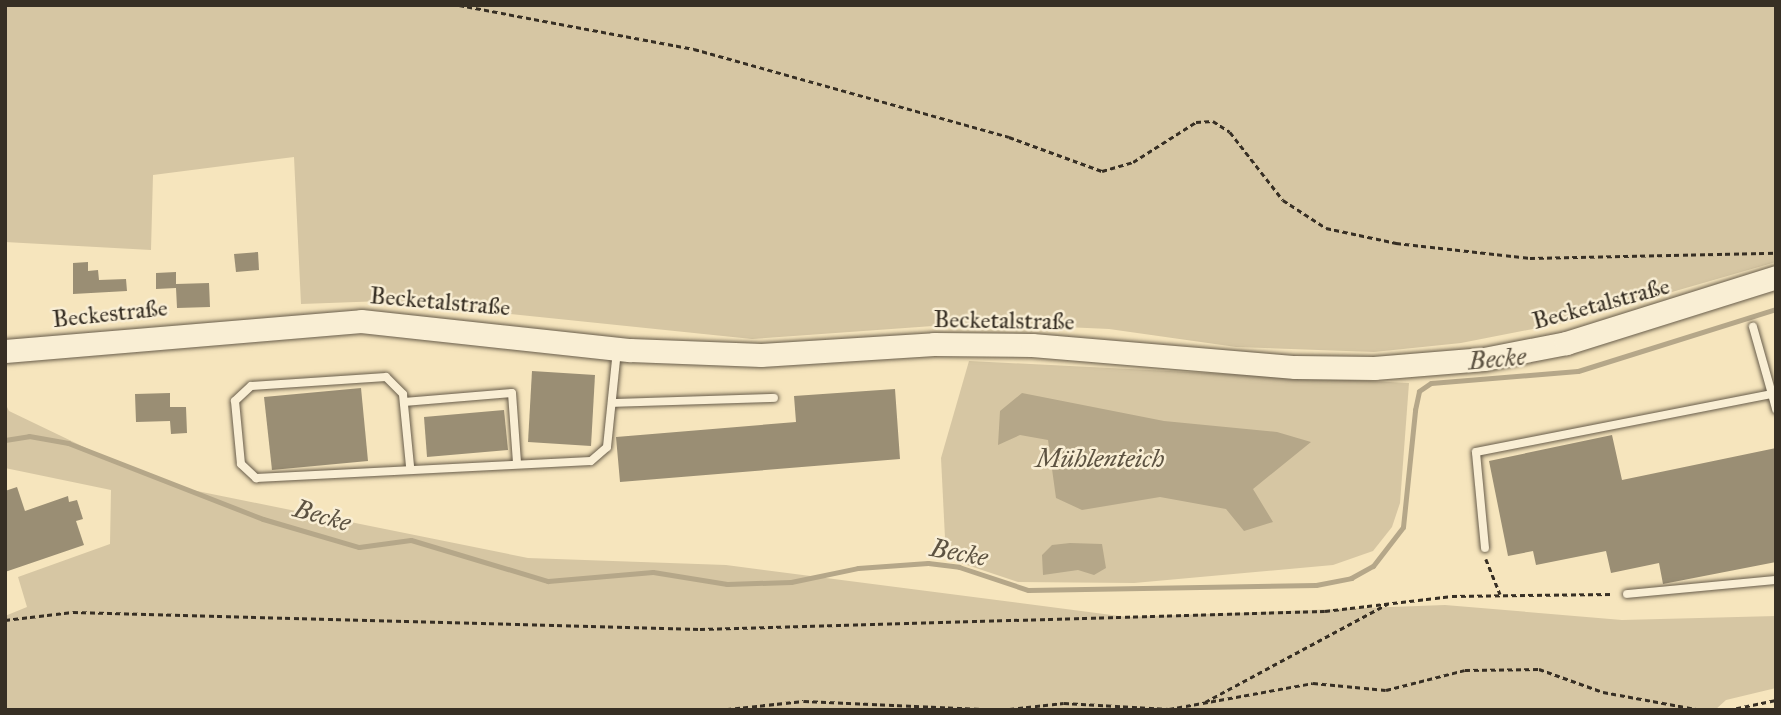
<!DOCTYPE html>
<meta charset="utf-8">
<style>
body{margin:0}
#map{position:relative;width:1781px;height:715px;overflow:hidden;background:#f6e5bd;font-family:"IM FELL Great Primer",serif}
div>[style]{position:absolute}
.green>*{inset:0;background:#d6c6a3}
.water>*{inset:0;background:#b5a789}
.stream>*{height:5px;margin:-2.5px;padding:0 2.5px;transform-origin:2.5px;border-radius:2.5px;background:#b5a789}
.building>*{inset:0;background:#9a8e74}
.path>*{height:2.5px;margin-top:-1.25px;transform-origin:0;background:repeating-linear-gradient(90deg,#372f24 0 5px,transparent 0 8.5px)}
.roads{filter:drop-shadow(0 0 2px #675c4a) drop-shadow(0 0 2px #675c4a)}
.service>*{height:8px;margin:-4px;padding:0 4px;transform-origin:4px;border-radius:4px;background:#f9eed4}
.secondary>*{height:23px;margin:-11.5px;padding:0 11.5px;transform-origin:11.5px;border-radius:11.5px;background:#f9eed4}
span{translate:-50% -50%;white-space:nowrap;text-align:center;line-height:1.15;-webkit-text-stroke:5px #f9eed4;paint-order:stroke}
.street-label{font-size:24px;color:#372f24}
.water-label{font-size:26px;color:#5d5342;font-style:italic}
.frame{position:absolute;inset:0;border:7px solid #372f24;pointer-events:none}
</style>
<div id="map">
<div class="green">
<div style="clip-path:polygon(5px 5px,1776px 5px,1776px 262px,1568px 322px,1461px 343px,1374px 352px,1236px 347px,1109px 329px,975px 323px,752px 339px,384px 301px,301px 304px,294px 157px,153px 175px,151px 250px,5px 242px)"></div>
<div style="clip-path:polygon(969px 361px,1409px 383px,1400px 503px,1392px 527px,1373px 551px,1333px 565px,1134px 583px,1018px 582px,946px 558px,941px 458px)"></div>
<div style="clip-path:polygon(5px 403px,9px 411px,111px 460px,192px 490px,528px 558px,726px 565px,1127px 617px,1445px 605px,1622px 620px,1776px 616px,1776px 688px,1726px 700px,1715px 710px,5px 710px,5px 616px,27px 607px,18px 577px,110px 544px,111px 490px,5px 468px)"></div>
</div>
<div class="water">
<div style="clip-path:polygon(1022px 393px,1164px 421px,1277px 432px,1311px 442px,1253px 489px,1273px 522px,1244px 531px,1226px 509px,1160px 497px,1082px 510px,1056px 498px,1048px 440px,1020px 435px,998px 445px,1000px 411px)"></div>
<div style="clip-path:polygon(1070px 543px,1102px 544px,1106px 568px,1094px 575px,1078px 570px,1043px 575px,1042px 555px,1052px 545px)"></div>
</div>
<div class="stream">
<div style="left:5px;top:440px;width:24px;rotate:-9deg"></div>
<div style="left:29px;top:436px;width:40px;rotate:10deg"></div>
<div style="left:68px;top:443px;width:209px;rotate:21.3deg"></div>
<div style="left:263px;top:519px;width:100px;rotate:16.3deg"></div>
<div style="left:359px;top:547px;width:52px;rotate:-7.7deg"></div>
<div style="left:411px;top:540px;width:143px;rotate:16.7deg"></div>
<div style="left:548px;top:581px;width:105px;rotate:-4.9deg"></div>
<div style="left:653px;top:572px;width:75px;rotate:9.2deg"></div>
<div style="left:727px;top:584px;width:64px;rotate:-1.8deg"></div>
<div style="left:791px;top:582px;width:68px;rotate:-11.8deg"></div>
<div style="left:858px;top:568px;width:70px;rotate:-4.1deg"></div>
<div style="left:928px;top:563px;width:31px;rotate:7deg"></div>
<div style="left:959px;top:567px;width:73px;rotate:18.4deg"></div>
<div style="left:1028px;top:590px;width:288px;rotate:-1deg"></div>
<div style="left:1316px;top:585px;width:36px;rotate:-11deg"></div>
<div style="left:1351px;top:578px;width:25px;rotate:-29deg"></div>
<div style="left:1373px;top:566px;width:49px;rotate:-52.4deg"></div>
<div style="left:1403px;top:527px;width:118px;rotate:-84.1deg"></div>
<div style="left:1415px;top:410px;width:19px;rotate:-78deg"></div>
<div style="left:1419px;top:391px;width:14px;rotate:-34deg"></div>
<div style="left:1431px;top:383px;width:147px;rotate:-4.7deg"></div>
<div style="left:1578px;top:371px;width:207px;rotate:-17.4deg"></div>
</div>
<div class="building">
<div style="clip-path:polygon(258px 252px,259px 270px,236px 272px,234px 254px)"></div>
<div style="clip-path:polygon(88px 262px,88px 271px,98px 270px,99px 280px,126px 279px,127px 291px,73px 294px,73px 263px)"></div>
<div style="clip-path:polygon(176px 272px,176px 284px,209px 283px,210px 307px,177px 308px,176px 288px,156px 289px,156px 273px)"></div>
<div style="clip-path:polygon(532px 371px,595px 375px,591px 446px,528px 442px)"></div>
<div style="clip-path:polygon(361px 388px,368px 461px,272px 470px,264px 397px)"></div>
<div style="clip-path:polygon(895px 389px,900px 459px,620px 482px,616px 437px,796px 422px,794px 396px)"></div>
<div style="clip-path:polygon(170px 393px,170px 407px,186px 407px,187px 433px,171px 434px,170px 421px,136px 422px,135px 394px)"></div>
<div style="clip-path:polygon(504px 410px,508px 450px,427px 457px,424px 417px)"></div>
<div style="clip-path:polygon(1612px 435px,1622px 480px,1776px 448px,1776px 562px,1663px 584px,1659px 563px,1611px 573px,1606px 551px,1536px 565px,1533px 551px,1508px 556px,1489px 461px)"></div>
<div style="clip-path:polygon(17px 487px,25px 511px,68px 496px,69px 502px,77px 500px,83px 519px,76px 521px,84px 545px,5px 572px,5px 491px)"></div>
</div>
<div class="path">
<div style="left:459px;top:5px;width:239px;rotate:10.6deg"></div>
<div style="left:694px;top:49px;width:327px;rotate:15.6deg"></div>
<div style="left:1009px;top:137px;width:99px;rotate:20.1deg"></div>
<div style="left:1102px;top:171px;width:32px;rotate:-16deg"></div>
<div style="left:1133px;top:162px;width:75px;rotate:-32.4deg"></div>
<div style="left:1196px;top:122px;width:17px;rotate:-3deg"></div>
<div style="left:1213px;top:121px;width:20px;rotate:33deg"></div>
<div style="left:1230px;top:132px;width:86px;rotate:52.1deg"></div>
<div style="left:1283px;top:200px;width:51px;rotate:33.1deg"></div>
<div style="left:1326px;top:228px;width:72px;rotate:12.1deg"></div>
<div style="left:1396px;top:243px;width:135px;rotate:6.4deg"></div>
<div style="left:1530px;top:258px;width:246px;rotate:-1.2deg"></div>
<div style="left:1486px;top:559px;width:38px;rotate:68deg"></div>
<div style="left:5px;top:620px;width:68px;rotate:-6.7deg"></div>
<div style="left:73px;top:612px;width:627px;rotate:1.55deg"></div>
<div style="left:700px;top:629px;width:625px;rotate:-1.65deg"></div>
<div style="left:1325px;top:611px;width:128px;rotate:-6.7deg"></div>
<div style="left:1452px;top:596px;width:161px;rotate:-0.7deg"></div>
<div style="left:1205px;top:702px;width:207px;rotate:-28.3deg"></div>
<div style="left:718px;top:710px;width:86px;rotate:-6deg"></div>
<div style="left:804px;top:701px;width:195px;rotate:2.6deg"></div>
<div style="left:1001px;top:710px;width:63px;rotate:-6.3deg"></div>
<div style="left:1064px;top:703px;width:105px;rotate:3.3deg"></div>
<div style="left:1169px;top:709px;width:146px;rotate:-10.2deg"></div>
<div style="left:1313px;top:683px;width:73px;rotate:5.5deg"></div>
<div style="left:1386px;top:690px;width:81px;rotate:-14.2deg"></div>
<div style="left:1465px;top:670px;width:74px;rotate:-0.8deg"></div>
<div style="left:1539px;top:669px;width:68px;rotate:19.8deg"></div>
<div style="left:1603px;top:692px;width:100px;rotate:10.4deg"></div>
<div style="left:1728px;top:710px;width:49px;rotate:-11.8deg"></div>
</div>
<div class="roads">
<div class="service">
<div style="left:1772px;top:394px;width:16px;rotate:75deg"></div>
<div style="left:404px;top:402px;width:108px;rotate:-4.8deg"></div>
<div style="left:512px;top:393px;width:70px;rotate:85.9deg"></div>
<div style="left:612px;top:403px;width:162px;rotate:-1.8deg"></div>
<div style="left:410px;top:466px;width:72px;rotate:-95.6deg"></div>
<div style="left:403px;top:394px;width:24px;rotate:-135deg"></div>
<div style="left:386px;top:377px;width:135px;rotate:176.2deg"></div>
<div style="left:251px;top:386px;width:22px;rotate:137deg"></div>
<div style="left:235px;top:401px;width:63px;rotate:84.6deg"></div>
<div style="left:241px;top:464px;width:21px;rotate:43deg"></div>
<div style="left:256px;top:478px;width:335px;rotate:-2.9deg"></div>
<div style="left:591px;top:461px;width:21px;rotate:-41deg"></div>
<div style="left:607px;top:447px;width:97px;rotate:-84.1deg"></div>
<div style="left:1485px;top:548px;width:96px;rotate:-95.4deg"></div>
<div style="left:1476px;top:452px;width:302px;rotate:-11.1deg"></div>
<div style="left:1772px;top:394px;width:70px;rotate:-105.8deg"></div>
<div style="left:1627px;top:594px;width:150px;rotate:-5.4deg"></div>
</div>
<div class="secondary">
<div style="left:5px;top:351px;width:357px;rotate:-4.8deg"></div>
<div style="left:361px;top:321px;width:271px;rotate:6.2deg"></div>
<div style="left:630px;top:350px;width:131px;rotate:2.2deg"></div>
<div style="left:761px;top:355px;width:173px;rotate:-3.6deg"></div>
<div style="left:934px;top:344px;width:98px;rotate:0.6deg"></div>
<div style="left:1032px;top:345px;width:264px;rotate:4.8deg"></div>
<div style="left:1295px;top:367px;width:79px;rotate:0.7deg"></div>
<div style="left:1374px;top:368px;width:110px;rotate:-4.7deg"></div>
<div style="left:1484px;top:359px;width:84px;rotate:-11deg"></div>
<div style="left:1566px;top:343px;width:220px;rotate:-17.4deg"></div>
</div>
</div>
<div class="street-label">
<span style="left:440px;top:302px;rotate:5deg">Becketalstraße</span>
<span style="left:1601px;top:304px;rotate:-15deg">Becketalstraße</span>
<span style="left:110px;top:314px;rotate:-6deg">Beckestraße</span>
<span style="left:1004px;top:321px;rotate:1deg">Becketalstraße</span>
</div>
<div class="water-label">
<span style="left:1497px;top:359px;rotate:-5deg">Becke</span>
<span style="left:1100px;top:459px">Mühlenteich</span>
<span style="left:322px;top:516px;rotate:16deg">Becke</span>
<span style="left:959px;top:553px;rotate:11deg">Becke</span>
</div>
<div class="frame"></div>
</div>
